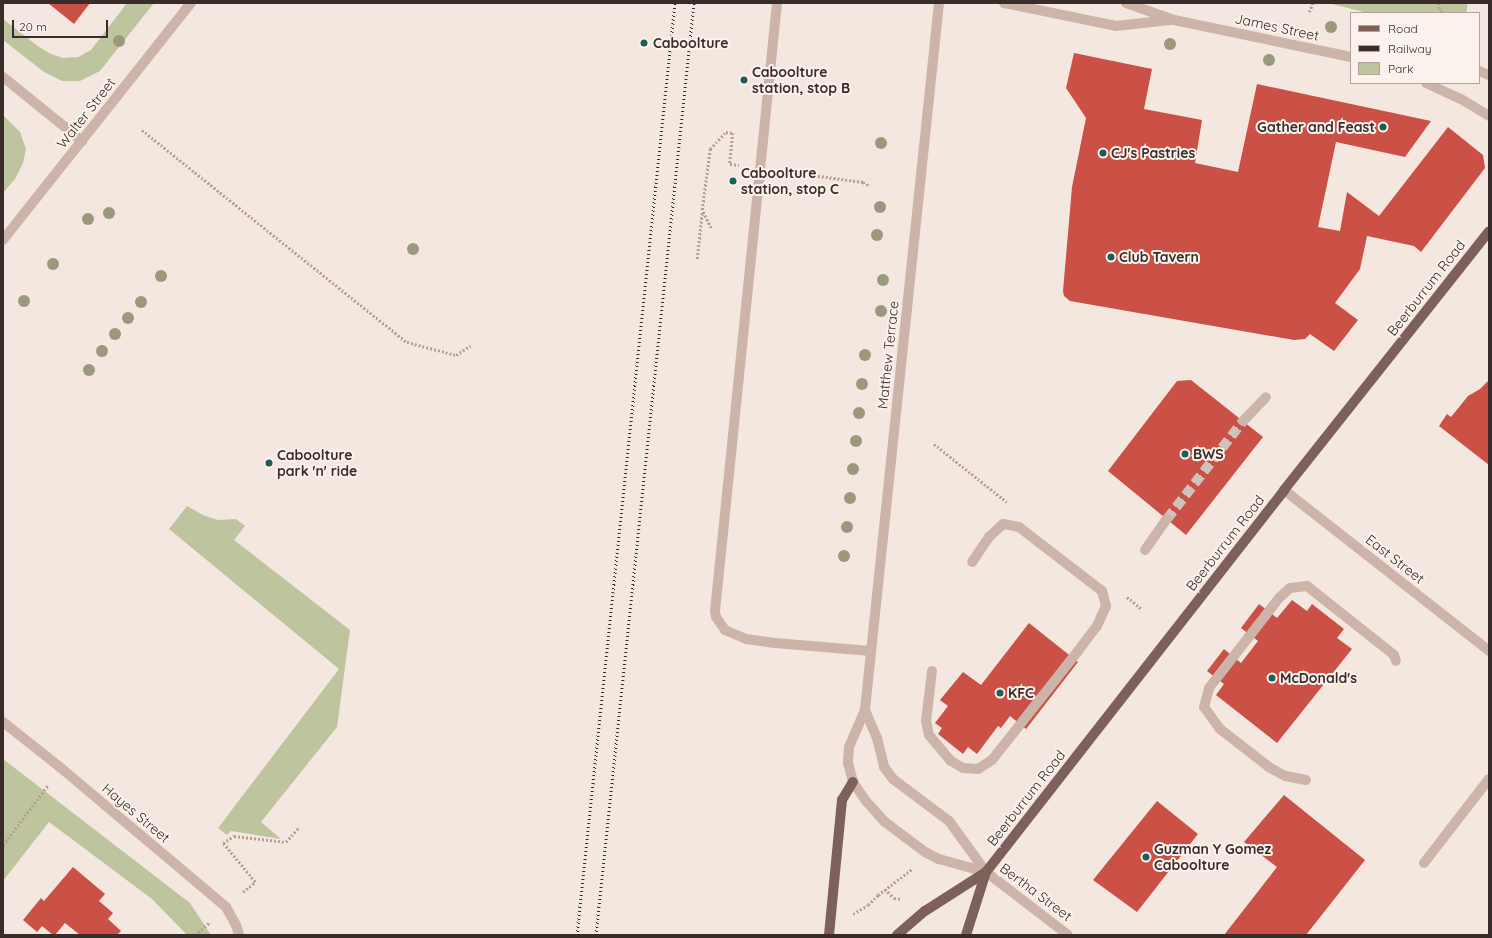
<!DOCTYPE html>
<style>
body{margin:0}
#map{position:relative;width:1492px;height:938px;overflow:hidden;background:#f4e7df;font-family:Quicksand,sans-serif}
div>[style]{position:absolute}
.green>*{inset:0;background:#bec49e}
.building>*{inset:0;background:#cb5146}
.minor-tunnel>*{height:10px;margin-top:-5px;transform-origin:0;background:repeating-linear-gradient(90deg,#cfc2bb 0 10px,transparent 0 15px)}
.path>*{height:2.5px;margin-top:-1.25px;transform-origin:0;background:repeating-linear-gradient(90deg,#b99e94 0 2px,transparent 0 4px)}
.minor>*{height:10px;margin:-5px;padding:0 5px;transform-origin:5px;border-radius:5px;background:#cdb4aa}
.major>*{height:10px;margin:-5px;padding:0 5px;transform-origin:5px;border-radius:5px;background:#7d605a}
.rail>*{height:3px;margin-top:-1.5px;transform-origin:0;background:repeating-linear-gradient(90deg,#3a2c2a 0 1px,transparent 0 4px)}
.trees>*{width:12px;height:12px;margin:-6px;border-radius:50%;background:#9a997d}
.dots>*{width:11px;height:11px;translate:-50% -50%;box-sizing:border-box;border:2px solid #fbf2ec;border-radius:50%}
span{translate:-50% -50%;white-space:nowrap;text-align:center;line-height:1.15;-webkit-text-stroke:4px #fbf2ec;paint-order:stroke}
.street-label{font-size:14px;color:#3a2c2a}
.poi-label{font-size:14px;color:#3a2c2a;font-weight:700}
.left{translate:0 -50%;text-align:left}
.right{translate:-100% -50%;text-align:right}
.frame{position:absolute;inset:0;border:4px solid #3a2c2a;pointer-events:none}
.legend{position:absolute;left:1350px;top:12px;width:130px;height:72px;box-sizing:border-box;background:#fbf2ec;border:1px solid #aea39e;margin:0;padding:5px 7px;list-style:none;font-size:12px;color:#3a2c2a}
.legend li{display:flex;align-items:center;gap:8px;height:20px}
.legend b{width:20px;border:1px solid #aea39e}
.scale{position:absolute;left:12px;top:20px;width:96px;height:18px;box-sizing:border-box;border:2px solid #3a2c2a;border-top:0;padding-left:5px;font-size:12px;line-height:14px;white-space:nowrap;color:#3a2c2a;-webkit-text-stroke:3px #fbf2ec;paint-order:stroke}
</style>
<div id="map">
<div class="green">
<div style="clip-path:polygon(127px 3px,154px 3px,100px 71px,80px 81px,62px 81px,44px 72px,3px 40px,3px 19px,39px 47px,51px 54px,63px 58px,78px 57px,91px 50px)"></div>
<div style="clip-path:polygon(1328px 3px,1468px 3px,1466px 13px,1368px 13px)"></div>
<div style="clip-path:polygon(3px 115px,20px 132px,26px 149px,23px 163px,15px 179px,3px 193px)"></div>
<div style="clip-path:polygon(187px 506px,203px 515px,218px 520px,236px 519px,245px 526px,234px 540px,350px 630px,337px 727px,261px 822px,281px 839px,231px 831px,227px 835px,218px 828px,339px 669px,169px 529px)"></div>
<div style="clip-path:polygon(3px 759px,190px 903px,211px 935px,187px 935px,152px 899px,49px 822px,3px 881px)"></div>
</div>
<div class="building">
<div style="clip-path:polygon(48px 3px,90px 3px,74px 24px)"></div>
<div style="clip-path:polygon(1074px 53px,1152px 69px,1144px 109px,1202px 120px,1195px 163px,1238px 172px,1257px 84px,1431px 121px,1405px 157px,1336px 142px,1318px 227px,1340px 231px,1347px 192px,1379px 216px,1448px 127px,1483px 155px,1485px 168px,1421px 252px,1414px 246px,1367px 236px,1360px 269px,1335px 303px,1358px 320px,1334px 351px,1310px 334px,1305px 339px,1294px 340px,1070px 301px,1064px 296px,1063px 291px,1072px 187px,1086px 118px,1066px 88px)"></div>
<div style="clip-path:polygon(1191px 380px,1263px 437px,1186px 535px,1108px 471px,1177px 381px)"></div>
<div style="clip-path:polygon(1489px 380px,1489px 465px,1439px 426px,1447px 414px,1451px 417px,1468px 396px,1480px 389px)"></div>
<div style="clip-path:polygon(1292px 600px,1307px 611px,1312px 604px,1344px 629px,1337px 638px,1352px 649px,1277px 743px,1216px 695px,1224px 684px,1207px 671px,1224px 649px,1241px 663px,1258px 641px,1241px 628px,1259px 604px,1277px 618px)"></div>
<div style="clip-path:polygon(1029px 623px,1078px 662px,1026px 729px,1010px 716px,1001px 728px,998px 726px,977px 754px,968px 747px,963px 754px,938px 734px,942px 728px,935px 723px,948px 706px,940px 700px,963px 672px,981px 685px)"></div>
<div style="clip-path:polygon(1284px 795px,1365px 860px,1306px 935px,1224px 935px,1277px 867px,1244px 842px)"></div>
<div style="clip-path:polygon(1157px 801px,1198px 834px,1137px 912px,1093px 880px)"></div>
<div style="clip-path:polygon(73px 867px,105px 894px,99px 901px,113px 913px,108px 919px,121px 931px,117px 935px,80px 935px,65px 923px,55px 935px,53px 935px,42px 926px,37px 932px,23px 920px,41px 898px,44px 901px)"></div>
</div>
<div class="minor-tunnel">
<div style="left:1167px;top:519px;width:124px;rotate:-52.2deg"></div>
</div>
<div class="path">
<div style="left:1438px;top:3px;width:11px;rotate:68deg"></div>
<div style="left:1309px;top:12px;width:10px;rotate:-66deg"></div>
<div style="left:142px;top:130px;width:339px;rotate:38.7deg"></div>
<div style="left:407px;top:342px;width:51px;rotate:14.9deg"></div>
<div style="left:456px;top:355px;width:17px;rotate:-33deg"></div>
<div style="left:782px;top:171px;width:82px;rotate:7.7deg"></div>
<div style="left:863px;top:182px;width:8px;rotate:30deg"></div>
<div style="left:711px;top:228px;width:20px;rotate:-117deg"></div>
<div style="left:702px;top:210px;width:62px;rotate:-82.5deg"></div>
<div style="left:710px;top:149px;width:23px;rotate:-47deg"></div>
<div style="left:726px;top:132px;width:7px;rotate:8deg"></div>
<div style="left:733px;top:133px;width:31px;rotate:96deg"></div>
<div style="left:730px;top:164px;width:9px;rotate:6deg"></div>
<div style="left:697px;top:259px;width:47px;rotate:-83.9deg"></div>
<div style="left:934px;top:444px;width:93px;rotate:38.5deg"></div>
<div style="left:1127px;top:597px;width:19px;rotate:39deg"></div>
<div style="left:3px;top:845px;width:75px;rotate:-53.1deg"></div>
<div style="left:885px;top:889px;width:13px;rotate:45deg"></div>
<div style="left:894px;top:898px;width:8px;rotate:7deg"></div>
<div style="left:243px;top:892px;width:16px;rotate:-40deg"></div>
<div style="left:255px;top:882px;width:50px;rotate:-129.4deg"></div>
<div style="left:223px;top:843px;width:13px;rotate:-32deg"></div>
<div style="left:234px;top:836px;width:52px;rotate:6.6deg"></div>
<div style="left:286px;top:842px;width:20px;rotate:-49deg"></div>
<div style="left:853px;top:914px;width:17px;rotate:-31deg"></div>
<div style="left:868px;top:905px;width:14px;rotate:-45deg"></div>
<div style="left:878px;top:895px;width:43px;rotate:-37.4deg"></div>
<div style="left:195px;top:935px;width:20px;rotate:-41deg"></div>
</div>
<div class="minor">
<div style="left:777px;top:3px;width:611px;rotate:95.82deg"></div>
<div style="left:715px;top:611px;width:6px;rotate:81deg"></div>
<div style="left:716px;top:617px;width:16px;rotate:55deg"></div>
<div style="left:725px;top:630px;width:23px;rotate:23deg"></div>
<div style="left:746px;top:639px;width:29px;rotate:8deg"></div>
<div style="left:775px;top:643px;width:96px;rotate:4.8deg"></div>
<div style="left:939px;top:3px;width:711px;rotate:95.98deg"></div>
<div style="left:865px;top:710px;width:40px;rotate:113.4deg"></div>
<div style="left:849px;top:747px;width:16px;rotate:94deg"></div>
<div style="left:848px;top:763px;width:20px;rotate:75deg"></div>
<div style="left:853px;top:782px;width:23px;rotate:56deg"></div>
<div style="left:866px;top:801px;width:28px;rotate:48deg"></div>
<div style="left:885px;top:822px;width:50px;rotate:36.9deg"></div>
<div style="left:925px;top:852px;width:16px;rotate:27deg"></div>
<div style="left:939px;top:859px;width:49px;rotate:15.5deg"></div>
<div style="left:1004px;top:3px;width:114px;rotate:11.6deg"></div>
<div style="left:1116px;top:26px;width:54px;rotate:-6.3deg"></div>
<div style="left:1126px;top:3px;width:51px;rotate:19.5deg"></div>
<div style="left:1174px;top:20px;width:181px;rotate:11.8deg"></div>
<div style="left:1479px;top:71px;width:11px;rotate:22deg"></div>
<div style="left:3px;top:77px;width:102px;rotate:39deg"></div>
<div style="left:1426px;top:83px;width:38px;rotate:25deg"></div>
<div style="left:1461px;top:99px;width:33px;rotate:31deg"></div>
<div style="left:3px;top:240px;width:303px;rotate:-51.6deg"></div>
<div style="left:1243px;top:421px;width:33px;rotate:-46deg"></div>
<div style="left:1284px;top:490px;width:261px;rotate:38.1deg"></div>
<div style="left:1145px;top:550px;width:38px;rotate:-55deg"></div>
<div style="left:932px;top:671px;width:50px;rotate:96.8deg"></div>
<div style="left:926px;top:721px;width:14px;rotate:78deg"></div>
<div style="left:929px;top:735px;width:34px;rotate:50deg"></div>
<div style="left:951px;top:761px;width:14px;rotate:30deg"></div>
<div style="left:963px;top:768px;width:15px;rotate:4deg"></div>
<div style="left:978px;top:769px;width:17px;rotate:-33deg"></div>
<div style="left:992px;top:760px;width:139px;rotate:-51.7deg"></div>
<div style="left:1078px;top:651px;width:31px;rotate:-53deg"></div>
<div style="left:1097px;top:626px;width:22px;rotate:-66deg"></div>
<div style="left:1106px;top:606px;width:16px;rotate:-105deg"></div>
<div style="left:1102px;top:591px;width:105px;rotate:-142.4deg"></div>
<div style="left:1019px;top:527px;width:16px;rotate:-169deg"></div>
<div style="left:1003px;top:524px;width:19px;rotate:137deg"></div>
<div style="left:989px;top:537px;width:30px;rotate:124deg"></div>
<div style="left:865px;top:710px;width:30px;rotate:67deg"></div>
<div style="left:877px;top:738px;width:30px;rotate:76deg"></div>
<div style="left:884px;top:767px;width:15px;rotate:53deg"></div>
<div style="left:893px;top:779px;width:70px;rotate:36.9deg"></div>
<div style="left:949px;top:821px;width:63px;rotate:54deg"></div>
<div style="left:986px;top:872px;width:103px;rotate:37.5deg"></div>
<div style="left:3px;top:722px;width:74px;rotate:38.4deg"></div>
<div style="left:61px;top:768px;width:216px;rotate:40.1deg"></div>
<div style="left:226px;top:907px;width:21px;rotate:61deg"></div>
<div style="left:236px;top:925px;width:10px;rotate:73deg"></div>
<div style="left:1306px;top:780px;width:21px;rotate:-169deg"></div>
<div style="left:1285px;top:776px;width:18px;rotate:-151deg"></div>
<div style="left:1269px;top:767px;width:62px;rotate:-142.2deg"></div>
<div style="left:1220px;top:729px;width:27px;rotate:-126deg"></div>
<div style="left:1204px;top:707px;width:20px;rotate:-75deg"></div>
<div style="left:1209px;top:688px;width:114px;rotate:-52.1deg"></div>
<div style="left:1279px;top:598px;width:15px;rotate:-42deg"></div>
<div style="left:1290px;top:588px;width:17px;rotate:-7deg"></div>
<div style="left:1307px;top:586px;width:111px;rotate:38.4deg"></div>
<div style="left:1394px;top:655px;width:6px;rotate:72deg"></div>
<div style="left:1424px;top:863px;width:106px;rotate:-52.3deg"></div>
</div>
<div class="major">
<div style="left:829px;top:935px;width:136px;rotate:-84.5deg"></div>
<div style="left:842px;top:800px;width:21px;rotate:-59deg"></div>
<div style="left:897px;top:935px;width:37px;rotate:-41deg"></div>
<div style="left:925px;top:911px;width:72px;rotate:-32.6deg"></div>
<div style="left:986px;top:872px;width:484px;rotate:-52deg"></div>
<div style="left:1284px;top:490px;width:330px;rotate:-51.6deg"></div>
<div style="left:966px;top:935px;width:66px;rotate:-72.4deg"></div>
</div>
<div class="rail">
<div style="left:577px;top:935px;width:937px;rotate:-84deg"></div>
<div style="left:596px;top:935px;width:937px;rotate:-84deg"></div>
</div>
<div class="trees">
<div style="left:1331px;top:27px"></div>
<div style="left:119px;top:41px"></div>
<div style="left:1170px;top:44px"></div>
<div style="left:1269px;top:60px"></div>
<div style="left:881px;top:143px"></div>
<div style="left:880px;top:207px"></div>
<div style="left:109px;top:213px"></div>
<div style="left:88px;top:219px"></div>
<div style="left:877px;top:235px"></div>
<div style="left:413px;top:249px"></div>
<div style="left:53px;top:264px"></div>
<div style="left:161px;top:276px"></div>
<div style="left:883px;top:280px"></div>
<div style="left:24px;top:301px"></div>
<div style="left:141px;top:302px"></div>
<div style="left:881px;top:311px"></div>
<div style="left:128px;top:318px"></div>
<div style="left:115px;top:334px"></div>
<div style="left:102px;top:351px"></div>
<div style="left:865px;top:355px"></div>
<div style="left:89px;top:370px"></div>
<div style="left:862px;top:384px"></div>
<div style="left:859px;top:413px"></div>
<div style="left:856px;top:441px"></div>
<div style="left:853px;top:469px"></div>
<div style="left:850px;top:498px"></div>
<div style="left:847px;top:527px"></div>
<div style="left:844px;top:556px"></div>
</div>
<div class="dots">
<div style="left:644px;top:43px;background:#1d5e58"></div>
<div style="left:744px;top:80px;background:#1d5e58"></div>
<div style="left:1383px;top:127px;background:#1d5e58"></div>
<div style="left:1103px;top:153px;background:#1d5e58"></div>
<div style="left:733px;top:181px;background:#1d5e58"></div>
<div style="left:1111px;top:257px;background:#1d5e58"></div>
<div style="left:1185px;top:454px;background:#1d5e58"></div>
<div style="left:269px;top:463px;background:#1d5e58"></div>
<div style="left:1272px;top:678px;background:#1d5e58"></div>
<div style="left:1000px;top:693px;background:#1d5e58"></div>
<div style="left:1146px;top:857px;background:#1d5e58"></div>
</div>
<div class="street-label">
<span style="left:1277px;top:27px;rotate:12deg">James Street</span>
<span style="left:86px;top:113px;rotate:-52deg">Walter Street</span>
<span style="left:1426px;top:288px;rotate:-52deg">Beerburrum Road</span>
<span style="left:888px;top:355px;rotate:-84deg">Matthew Terrace</span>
<span style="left:1225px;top:543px;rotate:-52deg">Beerburrum Road</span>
<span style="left:1395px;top:559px;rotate:38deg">East Street</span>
<span style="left:1026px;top:798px;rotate:-52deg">Beerburrum Road</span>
<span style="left:136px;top:813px;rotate:40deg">Hayes Street</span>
<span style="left:1036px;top:892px;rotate:37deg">Bertha Street</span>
</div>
<div class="poi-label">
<span class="left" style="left:653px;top:43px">Caboolture</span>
<span class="left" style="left:752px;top:80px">Caboolture<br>station, stop B</span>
<span class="right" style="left:1375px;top:127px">Gather and Feast</span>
<span class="left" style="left:1111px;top:153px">CJ's Pastries</span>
<span class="left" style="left:741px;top:181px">Caboolture<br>station, stop C</span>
<span class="left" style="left:1119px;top:257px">Club Tavern</span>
<span class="left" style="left:1193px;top:454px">BWS</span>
<span class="left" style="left:277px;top:463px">Caboolture<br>park 'n' ride</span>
<span class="left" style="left:1280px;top:678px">McDonald's</span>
<span class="left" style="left:1008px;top:693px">KFC</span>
<span class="left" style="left:1154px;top:857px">Guzman Y Gomez<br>Caboolture</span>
</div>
<div class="frame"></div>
<ul class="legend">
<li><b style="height:5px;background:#7d605a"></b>Road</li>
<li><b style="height:5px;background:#3a2c2a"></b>Railway</li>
<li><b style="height:11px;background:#bec49e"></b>Park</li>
</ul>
<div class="scale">20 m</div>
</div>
